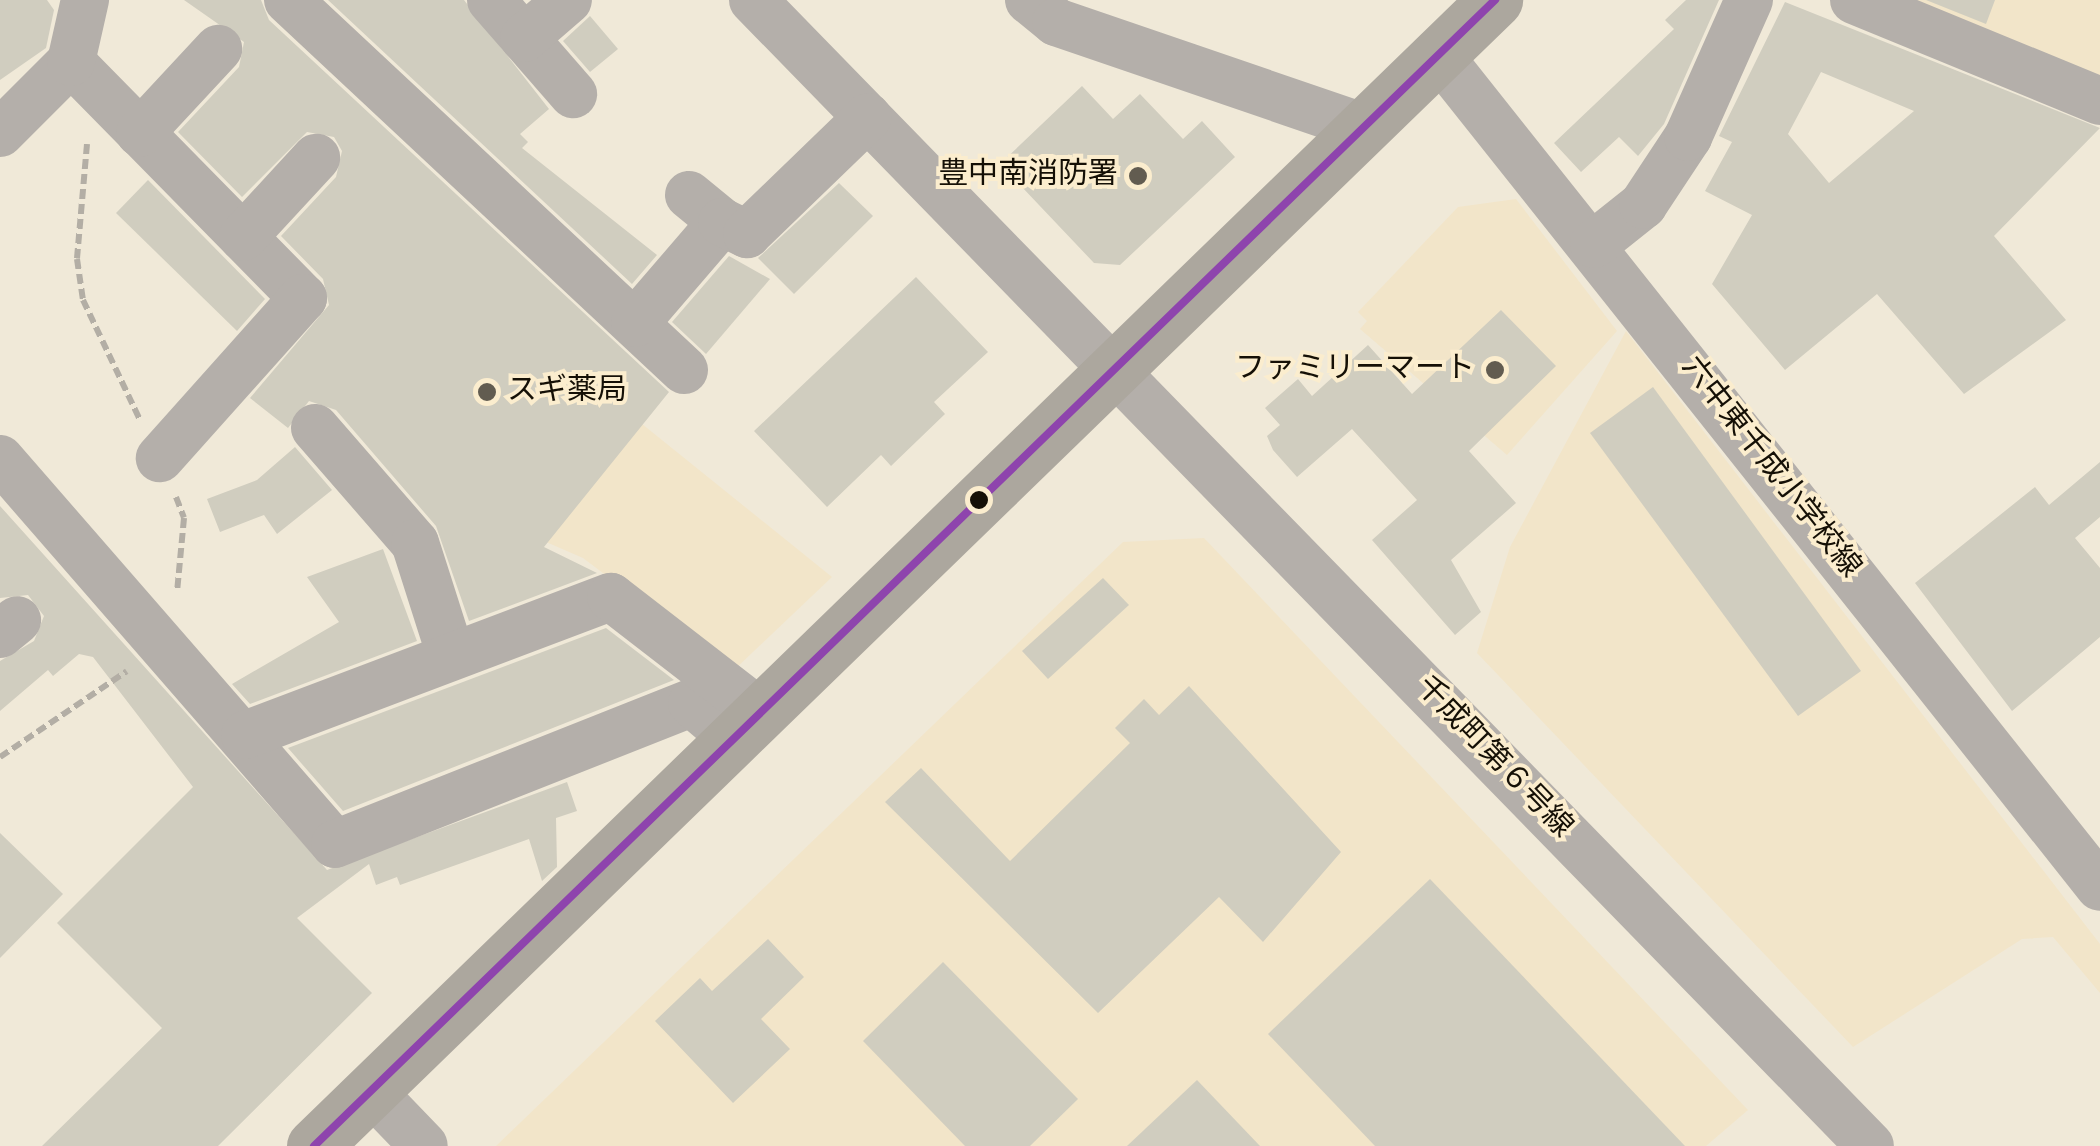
<!DOCTYPE html>
<meta charset="utf-8">
<style>
body{margin:0}
#map{position:relative;width:2100px;height:1146px;overflow:hidden;background:#f0e9d8;font-family:Overpass,"Noto Sans JP",sans-serif}
div>[style]{position:absolute}
.built>*{inset:0;background:#f2e5c9}
.building>*{inset:0;background:#d0cdbf}
.path>*{height:6px;margin-top:-3px;transform-origin:0;background:repeating-linear-gradient(90deg,#b3aea5 0 10px,transparent 0 15px)}
.minor>*{height:48px;margin:-24px;padding:0 24px;transform-origin:24px;border-radius:24px;background:#b4afaa}
.major>*{height:55px;margin:-27.5px;padding:0 27.5px;transform-origin:27.5px;border-radius:27.5px;background:#aca79e}
.bus-1>*{height:8px;margin:-4px;padding:0 4px;transform-origin:4px;border-radius:4px;background:#8e44ad}
.dots>*{width:28px;height:28px;translate:-50% -50%;box-sizing:border-box;border:5px solid #fbedce;border-radius:50%}
span{translate:-50% -50%;white-space:nowrap;text-align:center;line-height:1.15;-webkit-text-stroke:8px #fbedce;paint-order:stroke}
.poi-label{font-size:30px;color:#151006}
.right{translate:-100% -50%;text-align:right}
.left{translate:0 -50%;text-align:left}
.street-label{font-size:30px;color:#151006}
</style>
<div id="map">
<div class="built">
<div style="clip-path:polygon(1893px 0,2100px 0,2100px 85px)"></div>
<div style="clip-path:polygon(1516px 199px,1617px 331px,1507px 455px,1360px 329px,1367px 321px,1358px 312px,1458px 207px)"></div>
<div style="clip-path:polygon(374px 208px,832px 577px,733px 671px,583px 558px,537px 538px)"></div>
<div style="clip-path:polygon(1626px 331px,2100px 944px,2100px 993px,2053px 937px,2022px 939px,1853px 1047px,1477px 653px,1510px 547px)"></div>
<div style="clip-path:polygon(1204px 538px,1748px 1110px,1706px 1146px,496px 1146px,1123px 542px)"></div>
</div>
<div class="building">
<div style="clip-path:polygon(0 0,47px 0,54px 10px,46px 48px,0 80px)"></div>
<div style="clip-path:polygon(184px 0,261px 0,269px 20px,669px 392px,544px 547px,597px 573px,469px 621px,436px 526px,336px 410px,309px 401px,288px 428px,250px 398px,329px 305px,323px 279px,281px 236px,336px 177px,342px 151px,334px 137px,307px 132px,242px 197px,178px 132px,239px 67px,244px 42px)"></div>
<div style="clip-path:polygon(328px 0,464px 0,549px 109px,520px 134px,528px 142px,522px 148px,657px 255px,632px 284px)"></div>
<div style="clip-path:polygon(1686px 0,1719px 0,1664px 124px,1638px 156px,1619px 137px,1581px 172px,1554px 143px,1674px 29px,1665px 20px)"></div>
<div style="clip-path:polygon(1926px 0,1995px 0,1986px 24px)"></div>
<div style="clip-path:polygon(evenodd,1785px 2px,2100px 128px,1994px 236px,2066px 320px,1964px 394px,1877px 294px,1785px 370px,1712px 284px,1752px 215px,1705px 191px,1732px 142px,1719px 136px,1785px 2px,1821px 72px,1914px 111px,1829px 183px,1788px 134px,1821px 72px)"></div>
<div style="clip-path:polygon(590px 16px,618px 49px,590px 72px,563px 41px)"></div>
<div style="clip-path:polygon(1082px 86px,1113px 119px,1140px 94px,1183px 139px,1202px 121px,1235px 157px,1120px 265px,1094px 263px,1000px 164px)"></div>
<div style="clip-path:polygon(148px 180px,265px 299px,237px 331px,116px 213px)"></div>
<div style="clip-path:polygon(839px 183px,873px 216px,794px 294px,758px 258px)"></div>
<div style="clip-path:polygon(729px 256px,770px 279px,706px 354px,672px 322px)"></div>
<div style="clip-path:polygon(916px 277px,988px 352px,934px 402px,945px 414px,891px 466px,881px 455px,827px 507px,754px 431px)"></div>
<div style="clip-path:polygon(1501px 310px,1556px 366px,1469px 451px,1516px 503px,1451px 560px,1481px 612px,1455px 635px,1372px 540px,1417px 500px,1352px 429px,1297px 477px,1273px 450px,1267px 436px,1280px 425px,1265px 408px,1298px 379px,1312px 396px,1368px 345px,1412px 394px)"></div>
<div style="clip-path:polygon(1653px 387px,1861px 671px,1798px 716px,1590px 433px)"></div>
<div style="clip-path:polygon(295px 447px,332px 490px,277px 534px,264px 515px,220px 532px,207px 499px,257px 480px)"></div>
<div style="clip-path:polygon(2100px 462px,2100px 517px,2075px 538px,2100px 568px,2100px 637px,2012px 711px,1915px 583px,2035px 487px,2049px 505px)"></div>
<div style="clip-path:polygon(0 506px,327px 870px,567px 782px,577px 811px,556px 818px,557px 867px,542px 881px,529px 839px,400px 885px,397px 877px,376px 885px,369px 864px,297px 918px,372px 993px,218px 1146px,42px 1146px,162px 1028px,57px 923px,193px 787px,93px 657px,79px 654px,53px 676px,48px 670px,0 711px,0 661px,34px 641px,44px 616px,28px 595px,0 598px)"></div>
<div style="clip-path:polygon(383px 549px,417px 641px,250px 704px,232px 684px,339px 622px,307px 577px)"></div>
<div style="clip-path:polygon(1103px 578px,1129px 605px,1048px 679px,1022px 651px)"></div>
<div style="clip-path:polygon(606px 628px,674px 680px,343px 811px,288px 748px)"></div>
<div style="clip-path:polygon(1189px 686px,1341px 852px,1263px 942px,1219px 897px,1098px 1013px,885px 802px,921px 768px,1010px 861px,1130px 743px,1115px 728px,1144px 699px,1159px 715px)"></div>
<div style="clip-path:polygon(0 833px,63px 894px,0 958px)"></div>
<div style="clip-path:polygon(1430px 879px,1685px 1146px,1375px 1146px,1268px 1034px)"></div>
<div style="clip-path:polygon(768px 939px,804px 977px,761px 1019px,790px 1049px,733px 1103px,655px 1021px,700px 978px,712px 991px)"></div>
<div style="clip-path:polygon(943px 962px,1078px 1099px,1030px 1146px,965px 1146px,863px 1041px)"></div>
<div style="clip-path:polygon(1197px 1080px,1260px 1146px,1127px 1146px)"></div>
</div>
<div class="path">
<div style="left:87px;top:144px;width:115px;rotate:95deg"></div>
<div style="left:77px;top:259px;width:41px;rotate:81.7deg"></div>
<div style="left:83px;top:300px;width:131px;rotate:64.6deg"></div>
<div style="left:176px;top:497px;width:22px;rotate:69deg"></div>
<div style="left:184px;top:518px;width:74px;rotate:95.4deg"></div>
<div style="left:0;top:757px;width:153px;rotate:-34.1deg"></div>
</div>
<div class="minor">
<div style="left:288px;top:0;width:542px;rotate:43.06deg"></div>
<div style="left:491px;top:0;width:125px;rotate:48.9deg"></div>
<div style="left:753px;top:0;width:1600px;rotate:45.73deg"></div>
<div style="left:1029px;top:0;width:35px;rotate:39deg"></div>
<div style="left:1056px;top:22px;width:324px;rotate:18.9deg"></div>
<div style="left:1854px;top:0;width:266px;rotate:22.3deg"></div>
<div style="left:524px;top:38px;width:58px;rotate:-40.8deg"></div>
<div style="left:1437px;top:53px;width:1065px;rotate:51.52deg"></div>
<div style="left:71px;top:62px;width:331px;rotate:45.5deg"></div>
<div style="left:303px;top:298px;width:215px;rotate:131.8deg"></div>
<div style="left:0;top:133px;width:100px;rotate:-45deg"></div>
<div style="left:71px;top:62px;width:64px;rotate:-77.3deg"></div>
<div style="left:140px;top:133px;width:115px;rotate:-47.1deg"></div>
<div style="left:689px;top:195px;width:43px;rotate:39.3deg"></div>
<div style="left:243px;top:237px;width:108px;rotate:-47.3deg"></div>
<div style="left:1594px;top:244px;width:63px;rotate:-38.5deg"></div>
<div style="left:1643px;top:205px;width:82px;rotate:-56.5deg"></div>
<div style="left:1688px;top:137px;width:150px;rotate:-66deg"></div>
<div style="left:635px;top:323px;width:133px;rotate:-49.3deg"></div>
<div style="left:722px;top:222px;width:28px;rotate:26deg"></div>
<div style="left:747px;top:234px;width:168px;rotate:-44deg"></div>
<div style="left:315px;top:428px;width:152px;rotate:49deg"></div>
<div style="left:415px;top:543px;width:119px;rotate:72.3deg"></div>
<div style="left:0;top:459px;width:510px;rotate:48.97deg"></div>
<div style="left:335px;top:844px;width:384px;rotate:-21.6deg"></div>
<div style="left:692px;top:703px;width:54px;rotate:40.5deg"></div>
<div style="left:0;top:634px;width:22px;rotate:-39deg"></div>
<div style="left:245px;top:735px;width:391px;rotate:-20.7deg"></div>
<div style="left:611px;top:597px;width:188px;rotate:37.7deg"></div>
<div style="left:371px;top:1091px;width:76px;rotate:46.1deg"></div>
</div>
<div class="major">
<div style="left:314px;top:1146px;width:1646px;rotate:-44.14deg"></div>
</div>
<div class="bus-1">
<div style="left:314px;top:1146px;width:1646px;rotate:-44.14deg"></div>
</div>
<div class="dots">
<div style="left:1138px;top:176px;background:#625c50"></div>
<div style="left:1495px;top:370px;background:#625c50"></div>
<div style="left:487px;top:392px;background:#625c50"></div>
<div style="left:979px;top:500px;background:#151006"></div>
</div>
<div class="poi-label">
<span class="right" style="left:1118px;top:176px">豊中南消防署</span>
<span class="right" style="left:1475px;top:370px">ファミリーマート</span>
<span class="left" style="left:507px;top:392px">スギ薬局</span>
</div>
<div class="street-label">
<span style="left:1770px;top:468px;rotate:52deg">六中東千成小学校線</span>
<span style="left:1493px;top:758px;rotate:46deg">千成町第６号線</span>
</div>
</div>
